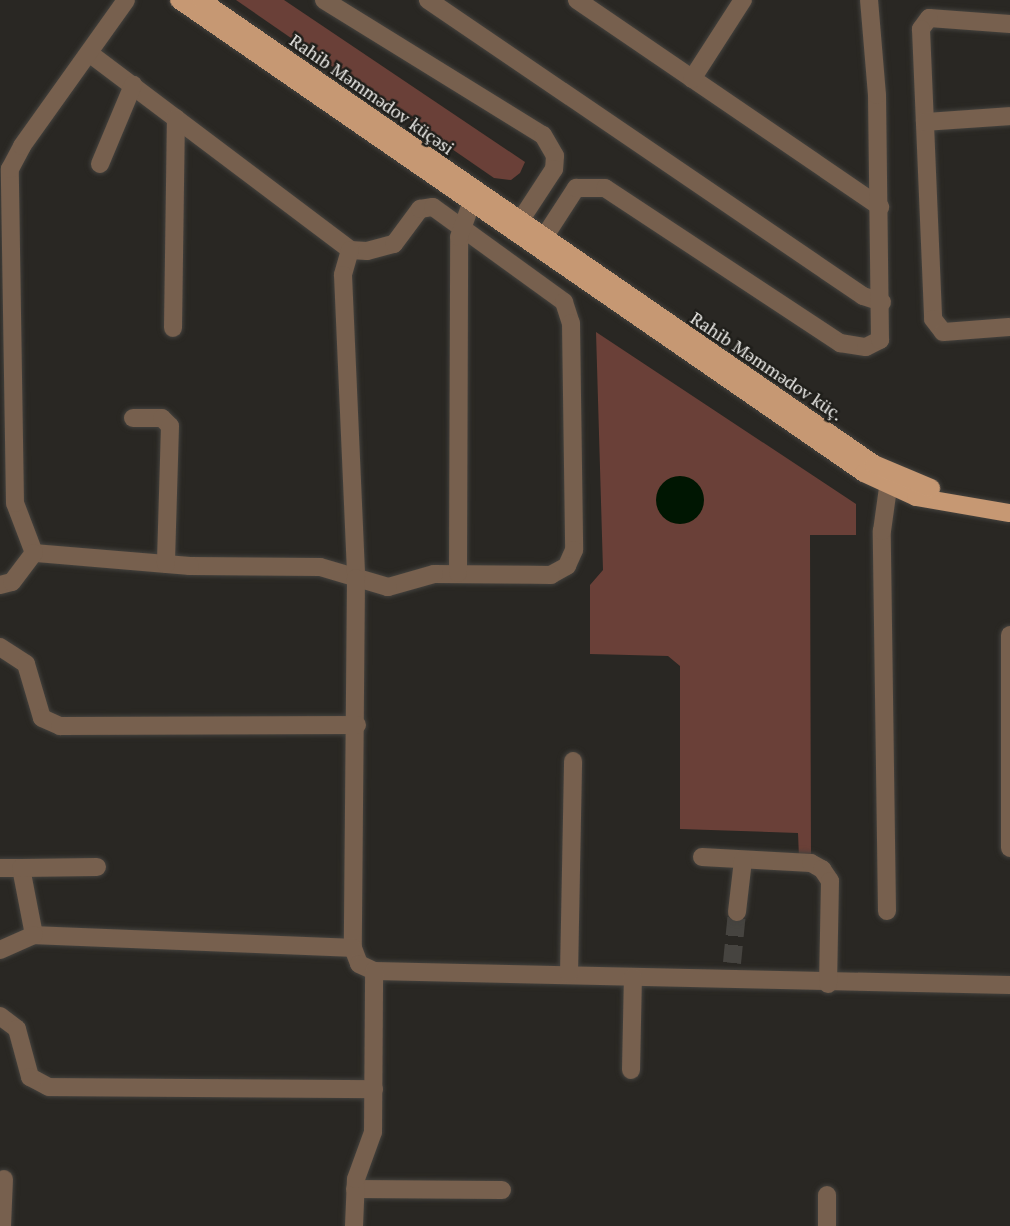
<!DOCTYPE html>
<meta charset="utf-8">
<style>
body{margin:0}
#map{position:relative;width:1010px;height:1226px;overflow:hidden;background:#292723;font-family:"PT Serif",serif}
div>[style]{position:absolute}
.green>*{inset:0;background:#6a4038}
.water>*{inset:0;background:#001602}
.round{border-radius:50%}
.minor-tunnel>*{height:18px;margin-top:-9px;transform-origin:0;background:repeating-linear-gradient(90deg,#464440 0 18px,transparent 0 27px)}
.roads{filter:drop-shadow(0 0 2px #44423e) drop-shadow(0 0 2px #44423e)}
.minor>*{height:18px;margin:-9px;padding:0 9px;transform-origin:9px;border-radius:9px;background:#77604e}
.major>*{height:18px;margin:-9px;padding:0 9px;transform-origin:9px;border-radius:9px;background:#c69873}
span{translate:-50% -50%;white-space:nowrap;text-align:center;line-height:1.15;-webkit-text-stroke:5px #1f1e1a;paint-order:stroke}
.street-label{font-size:18px;color:#ebeae7}
</style>
<div id="map">
<div class="green">
<div style="clip-path:polygon(236px 0,284px 0,525px 162px,520px 173px,511px 180px,494px 178px)"></div>
<div style="clip-path:polygon(596px 332px,856px 504px,856px 535px,810px 535px,811px 861px,799px 858px,798px 833px,680px 829px,680px 666px,668px 656px,590px 654px,590px 585px,603px 570px)"></div>
</div>
<div class="water">
<div class="round" style="left:656px;top:476px;width:48px;height:48px"></div>
</div>
<div class="minor-tunnel">
<div style="left:732px;top:963px;width:51px;rotate:-84.4deg"></div>
</div>
<div class="roads">
<div class="minor">
<div style="left:324px;top:0;width:257px;rotate:31.7deg"></div>
<div style="left:543px;top:135px;width:24px;rotate:60deg"></div>
<div style="left:555px;top:156px;width:13px;rotate:94deg"></div>
<div style="left:554px;top:169px;width:62px;rotate:123.2deg"></div>
<div style="left:428px;top:0;width:526px;rotate:34.23deg"></div>
<div style="left:863px;top:296px;width:20px;rotate:18deg"></div>
<div style="left:577px;top:0;width:367px;rotate:34.3deg"></div>
<div style="left:1010px;top:24px;width:81px;rotate:-175.8deg"></div>
<div style="left:929px;top:18px;width:14px;rotate:126deg"></div>
<div style="left:921px;top:29px;width:290px;rotate:87.6deg"></div>
<div style="left:933px;top:319px;width:16px;rotate:52deg"></div>
<div style="left:943px;top:332px;width:67px;rotate:-4.3deg"></div>
<div style="left:89px;top:53px;width:327px;rotate:37deg"></div>
<div style="left:350px;top:250px;width:17px;rotate:3deg"></div>
<div style="left:367px;top:251px;width:28px;rotate:-15deg"></div>
<div style="left:394px;top:244px;width:44px;rotate:-53.4deg"></div>
<div style="left:420px;top:209px;width:13px;rotate:-9deg"></div>
<div style="left:433px;top:207px;width:162px;rotate:35.9deg"></div>
<div style="left:564px;top:302px;width:22px;rotate:72deg"></div>
<div style="left:571px;top:323px;width:227px;rotate:89.2deg"></div>
<div style="left:574px;top:550px;width:17px;rotate:114deg"></div>
<div style="left:567px;top:566px;width:18px;rotate:151deg"></div>
<div style="left:551px;top:575px;width:117px;rotate:-179.5deg"></div>
<div style="left:434px;top:574px;width:48px;rotate:164.2deg"></div>
<div style="left:388px;top:587px;width:71px;rotate:-163.6deg"></div>
<div style="left:320px;top:567px;width:130px;rotate:-179.6deg"></div>
<div style="left:190px;top:566px;width:157px;rotate:-175.2deg"></div>
<div style="left:34px;top:553px;width:53px;rotate:-110.8deg"></div>
<div style="left:15px;top:503px;width:334px;rotate:-90.9deg"></div>
<div style="left:10px;top:169px;width:26px;rotate:-62deg"></div>
<div style="left:22px;top:146px;width:179px;rotate:-54.5deg"></div>
<div style="left:692px;top:79px;width:94px;rotate:-57.2deg"></div>
<div style="left:925px;top:122px;width:85px;rotate:-4deg"></div>
<div style="left:100px;top:164px;width:86px;rotate:-67.3deg"></div>
<div style="left:543px;top:239px;width:61px;rotate:-57.1deg"></div>
<div style="left:576px;top:188px;width:29px"></div>
<div style="left:605px;top:188px;width:282px;rotate:33.4deg"></div>
<div style="left:840px;top:343px;width:26px;rotate:9deg"></div>
<div style="left:866px;top:347px;width:16px;rotate:-27deg"></div>
<div style="left:880px;top:340px;width:245px;rotate:-90.7deg"></div>
<div style="left:877px;top:95px;width:95px;rotate:-94.8deg"></div>
<div style="left:350px;top:250px;width:26px;rotate:106deg"></div>
<div style="left:343px;top:275px;width:303px;rotate:87.5deg"></div>
<div style="left:356px;top:578px;width:370px;rotate:90.5deg"></div>
<div style="left:353px;top:948px;width:17px;rotate:69deg"></div>
<div style="left:359px;top:964px;width:17px;rotate:25deg"></div>
<div style="left:374px;top:971px;width:636px;rotate:1.26deg"></div>
<div style="left:173px;top:328px;width:210px;rotate:-89.2deg"></div>
<div style="left:133px;top:418px;width:29px"></div>
<div style="left:162px;top:418px;width:11px;rotate:45deg"></div>
<div style="left:170px;top:426px;width:138px;rotate:91.7deg"></div>
<div style="left:458px;top:573px;width:336px;rotate:-89.8deg"></div>
<div style="left:459px;top:237px;width:35px;rotate:-70deg"></div>
<div style="left:0;top:585px;width:12px;rotate:-14deg"></div>
<div style="left:12px;top:582px;width:36px;rotate:-53deg"></div>
<div style="left:1010px;top:635px;width:213px;rotate:90deg"></div>
<div style="left:0;top:647px;width:31px;rotate:33deg"></div>
<div style="left:26px;top:664px;width:56px;rotate:73.5deg"></div>
<div style="left:42px;top:718px;width:20px;rotate:24deg"></div>
<div style="left:60px;top:726px;width:297px;rotate:-0.2deg"></div>
<div style="left:702px;top:857px;width:109px;rotate:3.2deg"></div>
<div style="left:811px;top:863px;width:13px;rotate:29deg"></div>
<div style="left:822px;top:869px;width:14px;rotate:56deg"></div>
<div style="left:830px;top:881px;width:103px;rotate:91.1deg"></div>
<div style="left:0;top:868px;width:21px"></div>
<div style="left:21px;top:868px;width:68px;rotate:79deg"></div>
<div style="left:34px;top:935px;width:319px;rotate:2.3deg"></div>
<div style="left:21px;top:868px;width:76px;rotate:-0.8deg"></div>
<div style="left:887px;top:911px;width:380px;rotate:-90.8deg"></div>
<div style="left:882px;top:531px;width:43px;rotate:-82.1deg"></div>
<div style="left:737px;top:912px;width:52px;rotate:-83.4deg"></div>
<div style="left:0;top:950px;width:37px;rotate:-24deg"></div>
<div style="left:569px;top:974px;width:213px;rotate:-88.9deg"></div>
<div style="left:0;top:1016px;width:21px;rotate:37deg"></div>
<div style="left:17px;top:1029px;width:50px;rotate:74.8deg"></div>
<div style="left:30px;top:1077px;width:21px;rotate:28deg"></div>
<div style="left:49px;top:1087px;width:325px;rotate:0.4deg"></div>
<div style="left:631px;top:1070px;width:93px;rotate:-88.8deg"></div>
<div style="left:355px;top:1189px;width:147px;rotate:0.4deg"></div>
<div style="left:827px;top:1195px;width:31px;rotate:90deg"></div>
<div style="left:2px;top:1226px;width:47px;rotate:-87.6deg"></div>
<div style="left:354px;top:1226px;width:47px;rotate:-87.6deg"></div>
<div style="left:356px;top:1179px;width:50px;rotate:-70.1deg"></div>
<div style="left:373px;top:1132px;width:161px;rotate:-89.6deg"></div>
</div>
<div class="major">
<div style="left:179px;top:0;width:832px;rotate:34.63deg"></div>
<div style="left:864px;top:473px;width:57px;rotate:24.8deg"></div>
<div style="left:916px;top:497px;width:95px;rotate:9.7deg"></div>
<div style="left:201px;top:0;width:817px;rotate:34.58deg"></div>
<div style="left:874px;top:464px;width:62px;rotate:22.8deg"></div>
</div>
</div>
<div class="street-label">
<span style="left:372px;top:94px;rotate:35deg">Rahib Məmmədov küçəsi</span>
<span style="left:767px;top:366px;rotate:34deg">Rahib Məmmədov küç.</span>
</div>
</div>
